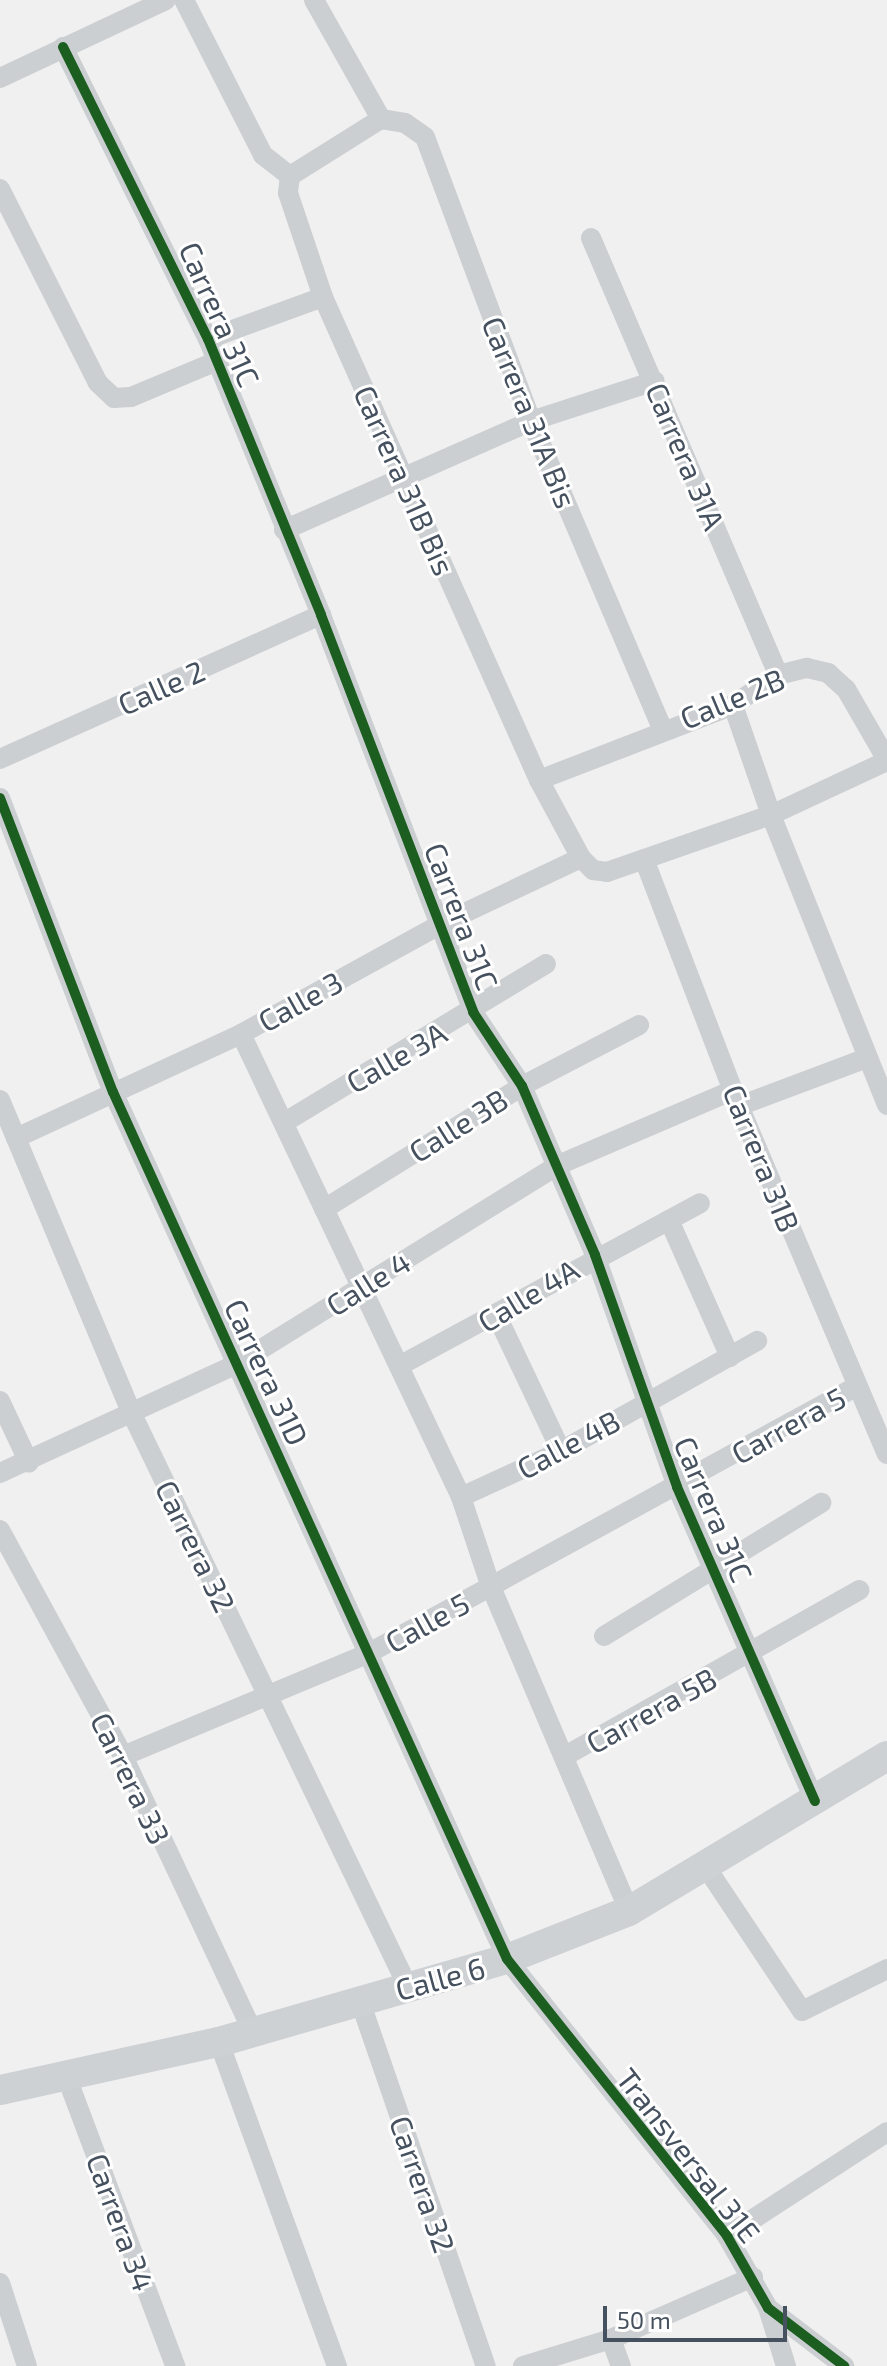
<!DOCTYPE html>
<style>
body{margin:0}
#map{position:relative;width:887px;height:2366px;overflow:hidden;background:#f1f0f0;font-family:"Exo 2",sans-serif}
div>[style]{position:absolute}
.street>*{height:20px;margin:-10px;padding:0 10px;transform-origin:10px;border-radius:10px;background:#cccfd1}
.secondary>*{height:30px;margin:-15px;padding:0 15px;transform-origin:15px;border-radius:15px;background:#cdd1d4}
.cycleway>*{height:10px;margin:-5px;padding:0 5px;transform-origin:5px;border-radius:5px;background:#1b5e20}
span{translate:-50% -50%;white-space:nowrap;text-align:center;line-height:1.15;-webkit-text-stroke:6px #fff;paint-order:stroke}
.street-label{font-size:30px;color:#46515f}
.scale{position:absolute;left:603px;top:2306px;width:184px;height:36px;box-sizing:border-box;border:4px solid #46515f;border-top:0;padding-left:10px;font-size:24px;line-height:28px;white-space:nowrap;color:#46515f;-webkit-text-stroke:6px #fff;paint-order:stroke}
</style>
<div id="map">
<div class="street">
<div style="left:184px;top:0;width:174px;rotate:63deg"></div>
<div style="left:263px;top:155px;width:34px;rotate:38deg"></div>
<div style="left:314px;top:0;width:137px;rotate:60.6deg"></div>
<div style="left:63px;top:47px;width:326px;rotate:63.6deg"></div>
<div style="left:208px;top:339px;width:298px;rotate:67.7deg"></div>
<div style="left:321px;top:615px;width:425px;rotate:69deg"></div>
<div style="left:473px;top:1012px;width:89px;rotate:56.5deg"></div>
<div style="left:522px;top:1086px;width:184px;rotate:66.6deg"></div>
<div style="left:595px;top:1255px;width:246px;rotate:70.5deg"></div>
<div style="left:677px;top:1487px;width:343px;rotate:66.3deg"></div>
<div style="left:0;top:78px;width:183px;rotate:-25.2deg"></div>
<div style="left:381px;top:119px;width:24px;rotate:9deg"></div>
<div style="left:405px;top:123px;width:24px;rotate:35deg"></div>
<div style="left:425px;top:137px;width:303px;rotate:69.5deg"></div>
<div style="left:531px;top:421px;width:334px;rotate:66.9deg"></div>
<div style="left:290px;top:176px;width:17px;rotate:97deg"></div>
<div style="left:288px;top:193px;width:110px;rotate:71.4deg"></div>
<div style="left:323px;top:297px;width:529px;rotate:65.91deg"></div>
<div style="left:539px;top:780px;width:89px;rotate:61.7deg"></div>
<div style="left:581px;top:858px;width:17px;rotate:45deg"></div>
<div style="left:593px;top:870px;width:14px;rotate:8deg"></div>
<div style="left:607px;top:872px;width:174px;rotate:-19.2deg"></div>
<div style="left:771px;top:815px;width:128px;rotate:-25deg"></div>
<div style="left:290px;top:176px;width:107px;rotate:-32.1deg"></div>
<div style="left:0;top:189px;width:217px;rotate:63.2deg"></div>
<div style="left:98px;top:383px;width:22px;rotate:43deg"></div>
<div style="left:114px;top:398px;width:17px;rotate:-3deg"></div>
<div style="left:131px;top:397px;width:93px;rotate:-22.7deg"></div>
<div style="left:591px;top:238px;width:475px;rotate:66.8deg"></div>
<div style="left:208px;top:339px;width:122px;rotate:-20.1deg"></div>
<div style="left:284px;top:530px;width:270px;rotate:-23.8deg"></div>
<div style="left:531px;top:421px;width:130px;rotate:-17.9deg"></div>
<div style="left:733px;top:705px;width:116px;rotate:70.9deg"></div>
<div style="left:771px;top:815px;width:312px;rotate:68.2deg"></div>
<div style="left:0;top:759px;width:352px;rotate:-24.2deg"></div>
<div style="left:539px;top:780px;width:208px;rotate:-21.1deg"></div>
<div style="left:733px;top:705px;width:54px;rotate:-33.7deg"></div>
<div style="left:778px;top:675px;width:30px;rotate:-14deg"></div>
<div style="left:807px;top:668px;width:22px;rotate:13deg"></div>
<div style="left:828px;top:673px;width:24px;rotate:42deg"></div>
<div style="left:846px;top:689px;width:82px;rotate:60deg"></div>
<div style="left:0;top:798px;width:315px;rotate:69deg"></div>
<div style="left:113px;top:1092px;width:952px;rotate:65.56deg"></div>
<div style="left:507px;top:1959px;width:354px;rotate:51.5deg"></div>
<div style="left:727px;top:2236px;width:83px;rotate:60.3deg"></div>
<div style="left:768px;top:2308px;width:96px;rotate:37.3deg"></div>
<div style="left:644px;top:859px;width:265px;rotate:69deg"></div>
<div style="left:739px;top:1106px;width:378px;rotate:67deg"></div>
<div style="left:241px;top:1034px;width:513px;rotate:64.58deg"></div>
<div style="left:461px;top:1497px;width:95px;rotate:71.6deg"></div>
<div style="left:491px;top:1587px;width:352px;rotate:66.9deg"></div>
<div style="left:0;top:1100px;width:341px;rotate:67.2deg"></div>
<div style="left:132px;top:1414px;width:634px;rotate:64.28deg"></div>
<div style="left:739px;top:1106px;width:137px;rotate:-20.6deg"></div>
<div style="left:285px;top:1122px;width:305px;rotate:-31.2deg"></div>
<div style="left:16px;top:1138px;width:248px;rotate:-24.8deg"></div>
<div style="left:241px;top:1034px;width:226px;rotate:-28.8deg"></div>
<div style="left:439px;top:925px;width:157px;rotate:-25.3deg"></div>
<div style="left:324px;top:1209px;width:233px;rotate:-31.8deg"></div>
<div style="left:522px;top:1086px;width:132px;rotate:-27.5deg"></div>
<div style="left:669px;top:1220px;width:150px;rotate:66deg"></div>
<div style="left:497px;top:1316px;width:149px;rotate:64.6deg"></div>
<div style="left:399px;top:1366px;width:342px;rotate:-28.4deg"></div>
<div style="left:0;top:1401px;width:68px;rotate:64.9deg"></div>
<div style="left:0;top:1473px;width:261px;rotate:-24.7deg"></div>
<div style="left:237px;top:1364px;width:375px;rotate:-31.8deg"></div>
<div style="left:556px;top:1166px;width:193px;rotate:-23.2deg"></div>
<div style="left:461px;top:1497px;width:110px;rotate:-24.7deg"></div>
<div style="left:561px;top:1451px;width:225px;rotate:-29.3deg"></div>
<div style="left:0;top:1530px;width:257px;rotate:61.4deg"></div>
<div style="left:123px;top:1756px;width:303px;rotate:64.8deg"></div>
<div style="left:604px;top:1636px;width:255px;rotate:-31.5deg"></div>
<div style="left:123px;top:1756px;width:267px;rotate:-22.7deg"></div>
<div style="left:369px;top:1653px;width:556px;rotate:-28.68deg"></div>
<div style="left:565px;top:1756px;width:338px;rotate:-29.4deg"></div>
<div style="left:706px;top:1867px;width:173px;rotate:56.3deg"></div>
<div style="left:802px;top:2011px;width:95px;rotate:-26.3deg"></div>
<div style="left:360px;top:2001px;width:386px;rotate:71deg"></div>
<div style="left:219px;top:2042px;width:345px;rotate:70deg"></div>
<div style="left:67px;top:2078px;width:308px;rotate:69.4deg"></div>
<div style="left:727px;top:2236px;width:191px;rotate:-33deg"></div>
<div style="left:0;top:2283px;width:87px;rotate:72deg"></div>
<div style="left:768px;top:2308px;width:61px;rotate:72.8deg"></div>
<div style="left:611px;top:2339px;width:29px;rotate:70deg"></div>
<div style="left:523px;top:2366px;width:92px;rotate:-17.1deg"></div>
<div style="left:611px;top:2339px;width:155px;rotate:-23.6deg"></div>
</div>
<div class="secondary">
<div style="left:0;top:2090px;width:224px;rotate:-12.4deg"></div>
<div style="left:219px;top:2042px;width:300px;rotate:-16.1deg"></div>
<div style="left:507px;top:1959px;width:131px;rotate:-21.5deg"></div>
<div style="left:629px;top:1911px;width:301px;rotate:-31deg"></div>
</div>
<div class="cycleway">
<div style="left:63px;top:47px;width:326px;rotate:63.6deg"></div>
<div style="left:208px;top:339px;width:298px;rotate:67.7deg"></div>
<div style="left:321px;top:615px;width:425px;rotate:69deg"></div>
<div style="left:473px;top:1012px;width:89px;rotate:56.5deg"></div>
<div style="left:522px;top:1086px;width:184px;rotate:66.6deg"></div>
<div style="left:595px;top:1255px;width:246px;rotate:70.5deg"></div>
<div style="left:677px;top:1487px;width:343px;rotate:66.3deg"></div>
<div style="left:0;top:798px;width:315px;rotate:69deg"></div>
<div style="left:113px;top:1092px;width:952px;rotate:65.56deg"></div>
<div style="left:507px;top:1959px;width:354px;rotate:51.5deg"></div>
<div style="left:727px;top:2236px;width:83px;rotate:60.3deg"></div>
<div style="left:768px;top:2308px;width:96px;rotate:37.3deg"></div>
</div>
<div class="street-label">
<span style="left:220px;top:314px;rotate:66deg">Carrera 31C</span>
<span style="left:530px;top:412px;rotate:68deg">Carrera 31A Bis</span>
<span style="left:686px;top:456px;rotate:67deg">Carrera 31A</span>
<span style="left:405px;top:480px;rotate:66deg">Carrera 31B Bis</span>
<span style="left:161px;top:687px;rotate:-24deg">Calle 2</span>
<span style="left:732px;top:698px;rotate:-23deg">Calle 2B</span>
<span style="left:462px;top:916px;rotate:69deg">Carrera 31C</span>
<span style="left:300px;top:1001px;rotate:-29deg">Calle 3</span>
<span style="left:396px;top:1057px;rotate:-30deg">Calle 3A</span>
<span style="left:458px;top:1125px;rotate:-32deg">Calle 3B</span>
<span style="left:762px;top:1158px;rotate:68deg">Carrera 31B</span>
<span style="left:368px;top:1283px;rotate:-32deg">Calle 4</span>
<span style="left:528px;top:1295px;rotate:-31deg">Calle 4A</span>
<span style="left:267px;top:1372px;rotate:65deg">Carrera 31D</span>
<span style="left:788px;top:1425px;rotate:-29deg">Carrera 5</span>
<span style="left:568px;top:1444px;rotate:-28deg">Calle 4B</span>
<span style="left:714px;top:1509px;rotate:67deg">Carrera 31C</span>
<span style="left:196px;top:1546px;rotate:64deg">Carrera 32</span>
<span style="left:427px;top:1622px;rotate:-29deg">Calle 5</span>
<span style="left:651px;top:1710px;rotate:-29deg">Carrera 5B</span>
<span style="left:131px;top:1778px;rotate:64deg">Carrera 33</span>
<span style="left:440px;top:1978px;rotate:-15deg">Calle 6</span>
<span style="left:689px;top:2155px;rotate:52deg">Transversal 31E</span>
<span style="left:423px;top:2184px;rotate:71deg">Carrera 32</span>
<span style="left:121px;top:2222px;rotate:70deg">Carrera 34</span>
</div>
<div class="scale">50 m</div>
</div>
